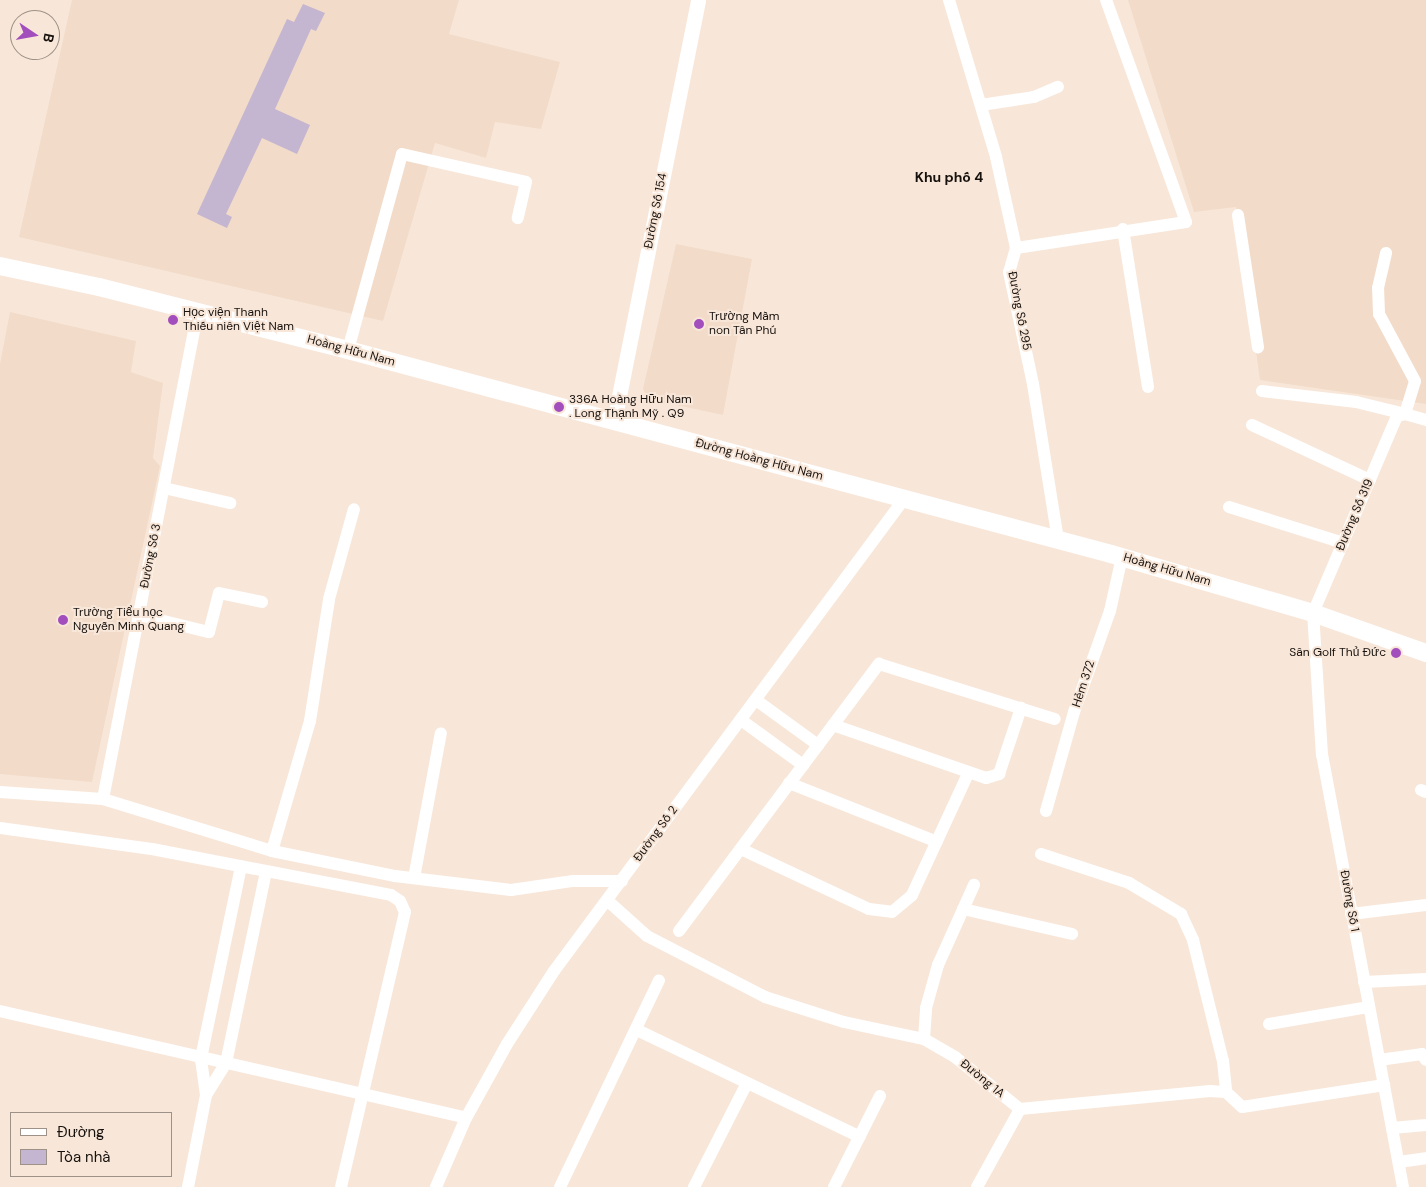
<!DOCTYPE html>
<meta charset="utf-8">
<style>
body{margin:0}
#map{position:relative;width:1426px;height:1187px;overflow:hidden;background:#f8e7d9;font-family:"DM Sans",sans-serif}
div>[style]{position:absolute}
.built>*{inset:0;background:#f2dbc8}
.building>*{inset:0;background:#c4b5d1}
.minor>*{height:12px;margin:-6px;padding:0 6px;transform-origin:6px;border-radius:6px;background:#fff}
.tertiary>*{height:15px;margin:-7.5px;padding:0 7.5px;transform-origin:7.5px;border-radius:7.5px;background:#fff}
.secondary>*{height:18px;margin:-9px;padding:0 9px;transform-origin:9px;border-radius:9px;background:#fff}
.dots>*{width:14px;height:14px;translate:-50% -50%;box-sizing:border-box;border:2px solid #f8e7d9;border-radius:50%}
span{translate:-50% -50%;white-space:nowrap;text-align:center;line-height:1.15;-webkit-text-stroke:4px #f8e7d9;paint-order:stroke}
.street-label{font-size:12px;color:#17110d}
.poi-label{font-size:12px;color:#17110d}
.left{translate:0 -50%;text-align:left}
.right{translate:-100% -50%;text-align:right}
.neighbourhood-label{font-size:14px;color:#17110d;font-weight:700}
.legend{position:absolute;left:10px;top:1112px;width:162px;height:65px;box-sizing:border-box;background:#f8e7d9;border:1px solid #9e9187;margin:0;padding:6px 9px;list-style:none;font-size:15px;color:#17110d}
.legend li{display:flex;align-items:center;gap:10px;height:25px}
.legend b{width:25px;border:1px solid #9e9187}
.north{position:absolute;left:10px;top:10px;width:50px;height:50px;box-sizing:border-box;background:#f8e7d9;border:1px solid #9e9187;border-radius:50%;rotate:102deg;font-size:14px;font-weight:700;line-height:20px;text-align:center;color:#17110d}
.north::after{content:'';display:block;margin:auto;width:18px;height:22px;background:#a24ebc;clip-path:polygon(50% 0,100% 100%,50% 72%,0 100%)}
</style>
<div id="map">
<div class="built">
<div style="clip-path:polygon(72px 0,459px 0,449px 34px,560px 62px,541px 129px,495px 122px,486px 158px,435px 143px,383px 321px,19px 237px)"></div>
<div style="clip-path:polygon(1128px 0,1426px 0,1426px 404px,1260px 380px,1236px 207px,1194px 212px)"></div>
<div style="clip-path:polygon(676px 244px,752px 259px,723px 415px,648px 399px,643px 389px)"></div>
<div style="clip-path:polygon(10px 312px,136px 341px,131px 372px,163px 383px,153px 458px,160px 466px,92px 782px,0 774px,0 364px)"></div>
</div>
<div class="building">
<div style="clip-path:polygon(303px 4px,325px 13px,316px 31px,311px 29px,275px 109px,310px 125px,297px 154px,262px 138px,226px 214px,232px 217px,227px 228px,197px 214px,287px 19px,294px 22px)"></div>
</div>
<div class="minor">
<div style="left:949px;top:0;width:164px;rotate:73.3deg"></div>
<div style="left:996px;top:157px;width:93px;rotate:77.6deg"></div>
<div style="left:1016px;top:248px;width:25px;rotate:106deg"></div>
<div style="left:1009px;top:272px;width:115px;rotate:77.9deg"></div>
<div style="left:1033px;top:384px;width:158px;rotate:80.9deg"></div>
<div style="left:981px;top:105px;width:54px;rotate:-8.6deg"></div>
<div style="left:1034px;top:97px;width:26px;rotate:-23deg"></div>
<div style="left:1238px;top:215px;width:134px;rotate:81.4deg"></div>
<div style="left:1123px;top:229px;width:160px;rotate:81deg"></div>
<div style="left:1016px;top:248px;width:172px;rotate:-8.7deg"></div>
<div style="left:1186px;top:222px;width:236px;rotate:-109.8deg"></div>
<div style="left:348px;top:350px;width:203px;rotate:-74.6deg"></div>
<div style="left:402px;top:154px;width:127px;rotate:12.7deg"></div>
<div style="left:526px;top:182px;width:37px;rotate:103deg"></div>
<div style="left:1262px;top:391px;width:95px;rotate:6.7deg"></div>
<div style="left:1356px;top:402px;width:50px;rotate:13.8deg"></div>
<div style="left:1405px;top:414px;width:34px;rotate:-73deg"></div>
<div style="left:1415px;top:381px;width:76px;rotate:-118.2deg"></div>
<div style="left:1379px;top:314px;width:26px;rotate:-92deg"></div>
<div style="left:1378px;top:288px;width:36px;rotate:-77deg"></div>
<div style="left:1252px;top:425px;width:130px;rotate:25deg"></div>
<div style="left:164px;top:488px;width:68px;rotate:12.8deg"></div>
<div style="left:1229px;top:507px;width:120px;rotate:17.5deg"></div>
<div style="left:139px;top:615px;width:72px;rotate:13.7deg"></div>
<div style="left:209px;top:632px;width:40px;rotate:-75.6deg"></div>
<div style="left:219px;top:593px;width:44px;rotate:11.8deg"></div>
<div style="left:756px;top:700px;width:77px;rotate:36deg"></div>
<div style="left:741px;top:720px;width:77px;rotate:36deg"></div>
<div style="left:833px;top:725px;width:162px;rotate:19.1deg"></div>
<div style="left:986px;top:778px;width:14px;rotate:-17deg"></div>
<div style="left:999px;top:774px;width:70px;rotate:-71.6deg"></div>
<div style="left:789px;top:783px;width:159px;rotate:21.7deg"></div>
<div style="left:1421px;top:790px;width:5px;rotate:22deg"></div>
<div style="left:0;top:792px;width:103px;rotate:3.9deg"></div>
<div style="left:103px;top:799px;width:177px;rotate:17.1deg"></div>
<div style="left:272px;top:851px;width:126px;rotate:11.5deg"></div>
<div style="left:395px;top:876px;width:117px;rotate:6.9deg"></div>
<div style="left:511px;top:890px;width:63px;rotate:-8.3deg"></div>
<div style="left:573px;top:881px;width:49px"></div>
<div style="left:103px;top:799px;width:496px;rotate:-79deg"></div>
<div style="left:1046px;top:811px;width:103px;rotate:-74.2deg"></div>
<div style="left:1074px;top:712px;width:107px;rotate:-70.4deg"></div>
<div style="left:1110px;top:611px;width:55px;rotate:-77.5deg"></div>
<div style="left:0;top:828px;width:153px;rotate:7.9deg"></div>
<div style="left:152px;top:849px;width:243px;rotate:10.9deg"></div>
<div style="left:391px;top:895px;width:11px;rotate:34deg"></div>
<div style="left:400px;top:901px;width:12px;rotate:66deg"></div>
<div style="left:405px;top:912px;width:282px;rotate:103.1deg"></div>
<div style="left:741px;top:849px;width:141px;rotate:25.1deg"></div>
<div style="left:869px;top:909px;width:23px;rotate:7deg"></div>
<div style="left:892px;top:912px;width:26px;rotate:-40deg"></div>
<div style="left:912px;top:895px;width:133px;rotate:-65.2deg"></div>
<div style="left:272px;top:851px;width:135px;rotate:-73.7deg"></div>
<div style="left:310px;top:721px;width:123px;rotate:-81.1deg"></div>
<div style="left:329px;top:599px;width:93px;rotate:-74.5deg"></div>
<div style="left:1041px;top:854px;width:93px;rotate:18.2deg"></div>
<div style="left:1129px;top:883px;width:61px;rotate:30.8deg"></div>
<div style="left:1181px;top:914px;width:29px;rotate:65deg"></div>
<div style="left:1193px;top:940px;width:125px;rotate:76.1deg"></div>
<div style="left:1223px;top:1061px;width:31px;rotate:84deg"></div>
<div style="left:414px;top:878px;width:147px;rotate:-79.5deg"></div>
<div style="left:608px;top:901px;width:52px;rotate:41.9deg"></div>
<div style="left:647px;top:936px;width:133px;rotate:27.3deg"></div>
<div style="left:765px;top:997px;width:83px;rotate:17.6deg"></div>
<div style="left:844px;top:1022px;width:82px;rotate:12deg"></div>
<div style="left:924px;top:1039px;width:36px;rotate:30deg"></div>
<div style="left:955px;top:1057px;width:83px;rotate:38.7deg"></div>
<div style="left:1020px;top:1109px;width:191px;rotate:-5.4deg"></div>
<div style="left:1210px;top:1091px;width:16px;rotate:4deg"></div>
<div style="left:1226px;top:1092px;width:22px;rotate:43deg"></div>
<div style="left:1242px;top:1107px;width:144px;rotate:-8.8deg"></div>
<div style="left:963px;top:909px;width:112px;rotate:12.9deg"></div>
<div style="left:1351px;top:914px;width:76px;rotate:-6.8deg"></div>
<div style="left:679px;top:931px;width:334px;rotate:-53.2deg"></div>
<div style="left:879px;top:664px;width:184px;rotate:17.4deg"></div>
<div style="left:1364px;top:982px;width:62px;rotate:-2.8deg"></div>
<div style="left:0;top:1011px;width:478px;rotate:12.9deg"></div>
<div style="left:1269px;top:1024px;width:100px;rotate:-9.7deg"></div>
<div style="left:637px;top:1030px;width:247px;rotate:25.6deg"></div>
<div style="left:924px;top:1039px;width:31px;rotate:-86deg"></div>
<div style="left:926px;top:1008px;width:45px;rotate:-74.4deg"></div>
<div style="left:938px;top:965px;width:88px;rotate:-65.8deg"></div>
<div style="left:1379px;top:1060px;width:43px;rotate:-7.9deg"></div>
<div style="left:1422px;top:1054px;width:7px;rotate:56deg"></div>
<div style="left:206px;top:1095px;width:38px;rotate:-58deg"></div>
<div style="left:226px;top:1063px;width:196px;rotate:-78.2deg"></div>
<div style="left:1392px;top:1128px;width:34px;rotate:-5deg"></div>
<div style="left:1399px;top:1162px;width:27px;rotate:-8deg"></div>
<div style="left:188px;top:1187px;width:94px;rotate:-78.9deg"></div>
<div style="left:206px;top:1095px;width:37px;rotate:-98deg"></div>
<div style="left:201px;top:1058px;width:196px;rotate:-78.2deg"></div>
<div style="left:436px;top:1187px;width:75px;rotate:-66.5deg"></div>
<div style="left:466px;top:1118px;width:85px;rotate:-61deg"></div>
<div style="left:507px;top:1044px;width:87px;rotate:-57.2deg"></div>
<div style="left:554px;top:971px;width:588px;rotate:-53.44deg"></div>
<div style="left:560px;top:1187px;width:229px;rotate:-64.4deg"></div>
<div style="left:694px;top:1187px;width:117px;rotate:-63deg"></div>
<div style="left:834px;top:1187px;width:102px;rotate:-63.2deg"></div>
<div style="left:977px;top:1187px;width:89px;rotate:-61.1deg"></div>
<div style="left:1403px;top:1187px;width:440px;rotate:-100.6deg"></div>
<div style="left:1322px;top:755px;width:142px;rotate:-93.6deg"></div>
<div style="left:1313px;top:613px;width:214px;rotate:-66.9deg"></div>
<div style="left:1397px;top:416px;width:8px;rotate:-14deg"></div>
<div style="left:1405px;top:414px;width:22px;rotate:16deg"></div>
</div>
<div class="tertiary">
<div style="left:614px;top:421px;width:429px;rotate:-78.7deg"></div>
</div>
<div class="secondary">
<div style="left:0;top:266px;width:101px;rotate:12deg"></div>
<div style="left:99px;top:287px;width:257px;rotate:14.2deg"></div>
<div style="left:348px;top:350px;width:790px;rotate:14.97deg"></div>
<div style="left:1111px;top:554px;width:210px;rotate:16.3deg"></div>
<div style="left:1313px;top:613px;width:120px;rotate:19.5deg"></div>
</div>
<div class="dots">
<div style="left:173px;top:320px;background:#a24ebc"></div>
<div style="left:699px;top:324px;background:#a24ebc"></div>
<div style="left:559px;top:407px;background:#a24ebc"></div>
<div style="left:63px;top:620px;background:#a24ebc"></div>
<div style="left:1396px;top:653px;background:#a24ebc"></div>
</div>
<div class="street-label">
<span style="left:656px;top:211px;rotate:-79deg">Đường Số 154</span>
<span style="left:1019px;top:311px;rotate:79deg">Đường Số 295</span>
<span style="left:351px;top:351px;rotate:15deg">Hoàng Hữu Nam</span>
<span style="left:759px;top:460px;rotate:15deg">Đường Hoàng Hữu Nam</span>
<span style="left:1355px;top:515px;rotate:-67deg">Đường Số 319</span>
<span style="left:151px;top:556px;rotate:-79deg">Đường Số 3</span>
<span style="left:1167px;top:570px;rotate:16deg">Hoàng Hữu Nam</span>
<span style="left:1084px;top:684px;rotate:-72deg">Hẻm 372</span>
<span style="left:656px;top:834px;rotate:-54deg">Đường Số 2</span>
<span style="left:1349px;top:901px;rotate:80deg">Đường Số 1</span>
<span style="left:982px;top:1079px;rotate:39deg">Đường 1A</span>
</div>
<div class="poi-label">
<span class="left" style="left:183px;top:320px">Học viện Thanh<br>Thiếu niên Việt Nam</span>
<span class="left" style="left:709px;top:324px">Trường Mầm<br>non Tân Phú</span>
<span class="left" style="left:569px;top:407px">336A Hoàng Hữu Nam<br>. Long Thạnh Mỹ . Q9</span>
<span class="left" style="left:73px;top:620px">Trường Tiểu học<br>Nguyễn Minh Quang</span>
<span class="right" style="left:1386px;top:653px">Sân Golf Thủ Đức</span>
</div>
<div class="neighbourhood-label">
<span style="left:949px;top:177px">Khu phố 4</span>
</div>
<ul class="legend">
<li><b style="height:6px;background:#fff"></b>Đường</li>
<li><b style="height:14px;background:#c4b5d1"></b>Tòa nhà</li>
</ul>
<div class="north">B</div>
</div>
